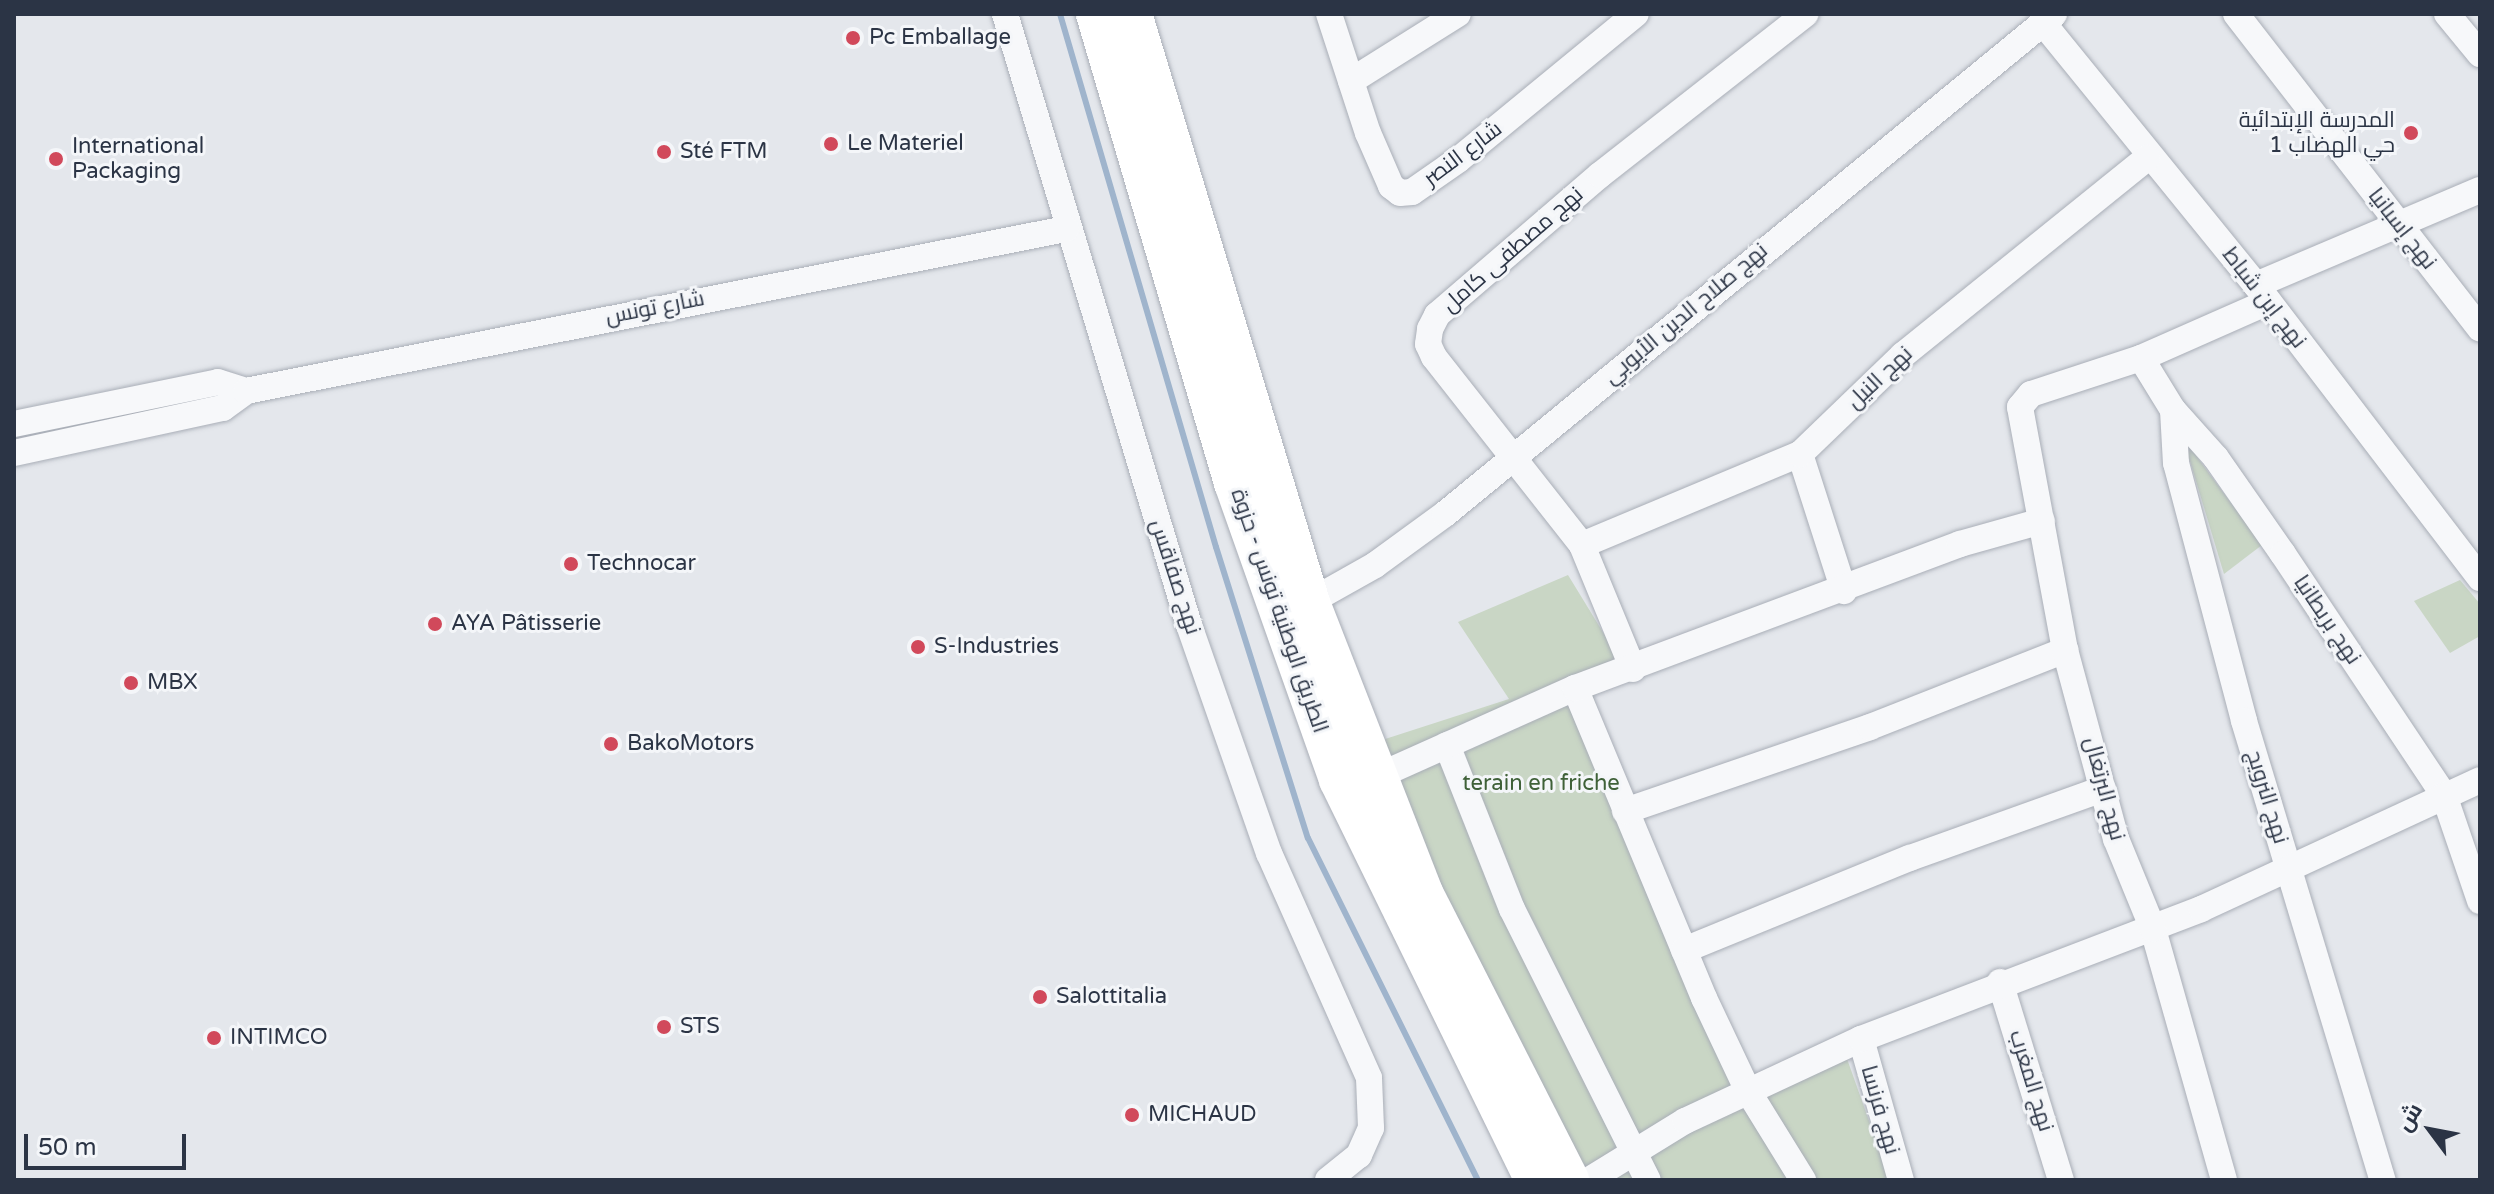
<!DOCTYPE html>
<meta charset="utf-8">
<style>
body{margin:0}
#map{position:relative;width:2494px;height:1194px;overflow:hidden;background:#e4e7ec;font-family:"Varela Round",Cairo,sans-serif}
div>[style]{position:absolute}
.green>*{inset:0;background:#c9d6c5}
.stream>*{height:6px;margin:-3px;padding:0 3px;transform-origin:3px;border-radius:3px;background:#9fb4cc}
.roads{filter:drop-shadow(0 0 2px #a9aeb7) drop-shadow(0 0 2px #a9aeb7)}
.minor>*{height:26px;margin:-13px;padding:0 13px;transform-origin:13px;border-radius:13px;background:#f7f8fa}
.primary>*{height:40px;margin:-20px;padding:0 20px;transform-origin:20px;border-radius:20px;background:#fff}
.dots>*{width:22px;height:22px;translate:-50% -50%;box-sizing:border-box;border:4px solid #f4f6f9;border-radius:50%}
span{translate:-50% -50%;white-space:nowrap;text-align:center;line-height:1.15;-webkit-text-stroke:6px #f4f6f9;paint-order:stroke}
.poi-label{font-size:22px;color:#2b3445}
.left{translate:0 -50%;text-align:left}
.right{translate:-100% -50%;text-align:right}
.street-label{font-size:22px;color:#2b3445}
.park-label{font-size:22px;color:#3f6138}
.frame{position:absolute;inset:0;border:16px solid #2b3445;pointer-events:none}
.north{position:absolute;left:2390px;top:1090px;width:80px;height:80px;-webkit-text-stroke:6px #f4f6f9;paint-order:stroke;rotate:302deg;font-size:22px;font-weight:700;line-height:32px;text-align:center;color:#2b3445}
.north::after{content:'';display:block;margin:auto;width:28px;height:36px;background:#2b3445;clip-path:polygon(50% 0,100% 100%,50% 72%,0 100%)}
.scale{position:absolute;left:24px;top:1134px;width:162px;height:36px;box-sizing:border-box;border:4px solid #2b3445;border-top:0;padding-left:10px;font-size:24px;line-height:28px;white-space:nowrap;color:#2b3445;-webkit-text-stroke:6px #f4f6f9;paint-order:stroke}
</style>
<div id="map">
<div class="green">
<div style="clip-path:polygon(2183px 438px,2262px 545px,2224px 574px)"></div>
<div style="clip-path:polygon(1568px 575px,1631px 678px,1593px 695px,1653px 887px,1752px 1079px,1840px 1039px,1890px 1180px,1578px 1180px,1517px 1061px,1379px 741px,1509px 699px,1458px 622px)"></div>
<div style="clip-path:polygon(2460px 580px,2480px 604px,2480px 636px,2450px 653px,2414px 601px)"></div>
</div>
<div class="stream">
<div style="left:1060px;top:14px;width:555px;rotate:73.69deg"></div>
<div style="left:1216px;top:547px;width:305px;rotate:72.5deg"></div>
<div style="left:1308px;top:838px;width:382px;rotate:63.6deg"></div>
</div>
<div class="roads">
<div class="minor">
<div style="left:1005px;top:14px;width:638px;rotate:73.24deg"></div>
<div style="left:1189px;top:625px;width:242px;rotate:70.7deg"></div>
<div style="left:1269px;top:853px;width:246px;rotate:66deg"></div>
<div style="left:1369px;top:1078px;width:50px;rotate:87.7deg"></div>
<div style="left:1371px;top:1128px;width:30px;rotate:114deg"></div>
<div style="left:1359px;top:1155px;width:40px;rotate:141deg"></div>
<div style="left:1329px;top:14px;width:125px;rotate:71.9deg"></div>
<div style="left:1368px;top:133px;width:58px;rotate:66.5deg"></div>
<div style="left:1391px;top:186px;width:11px;rotate:38deg"></div>
<div style="left:1400px;top:193px;width:12px;rotate:-5deg"></div>
<div style="left:1412px;top:192px;width:56px;rotate:-34.8deg"></div>
<div style="left:1458px;top:160px;width:230px;rotate:-39.4deg"></div>
<div style="left:2236px;top:14px;width:398px;rotate:52.2deg"></div>
<div style="left:2447px;top:14px;width:52px;rotate:50.5deg"></div>
<div style="left:2043px;top:23px;width:338px;rotate:50.9deg"></div>
<div style="left:2256px;top:285px;width:369px;rotate:52.6deg"></div>
<div style="left:1351px;top:81px;width:126px;rotate:-32.1deg"></div>
<div style="left:2256px;top:285px;width:243px;rotate:-23deg"></div>
<div style="left:2141px;top:358px;width:61px;rotate:58.4deg"></div>
<div style="left:2173px;top:410px;width:64px;rotate:48.1deg"></div>
<div style="left:2216px;top:458px;width:117px;rotate:55.1deg"></div>
<div style="left:2283px;top:554px;width:290px;rotate:56.3deg"></div>
<div style="left:2444px;top:795px;width:112px;rotate:71.2deg"></div>
<div style="left:2173px;top:410px;width:53px;rotate:86.8deg"></div>
<div style="left:2176px;top:463px;width:267px;rotate:75.2deg"></div>
<div style="left:2244px;top:721px;width:480px;rotate:73.2deg"></div>
<div style="left:14px;top:424px;width:208px;rotate:-11.6deg"></div>
<div style="left:218px;top:382px;width:29px;rotate:18deg"></div>
<div style="left:14px;top:453px;width:214px;rotate:-12.2deg"></div>
<div style="left:223px;top:408px;width:29px;rotate:-36deg"></div>
<div style="left:246px;top:391px;width:836px;rotate:-11.18deg"></div>
<div style="left:1800px;top:454px;width:144px;rotate:72.2deg"></div>
<div style="left:1582px;top:545px;width:236px;rotate:-22.7deg"></div>
<div style="left:1800px;top:454px;width:143px;rotate:-43.9deg"></div>
<div style="left:1903px;top:355px;width:314px;rotate:-38.9deg"></div>
<div style="left:1297px;top:609px;width:90px;rotate:-29.4deg"></div>
<div style="left:1375px;top:565px;width:87px;rotate:-36.1deg"></div>
<div style="left:1445px;top:514px;width:788px;rotate:-39.39deg"></div>
<div style="left:1633px;top:669px;width:134px;rotate:-112.4deg"></div>
<div style="left:1582px;top:545px;width:239px;rotate:-128.2deg"></div>
<div style="left:1434px;top:357px;width:14px;rotate:-115deg"></div>
<div style="left:1428px;top:344px;width:15px;rotate:-82deg"></div>
<div style="left:1430px;top:329px;width:16px;rotate:-63deg"></div>
<div style="left:1437px;top:315px;width:215px;rotate:-40.7deg"></div>
<div style="left:1600px;top:175px;width:261px;rotate:-38.1deg"></div>
<div style="left:1575px;top:688px;width:336px;rotate:67.4deg"></div>
<div style="left:1704px;top:998px;width:103px;rotate:64.7deg"></div>
<div style="left:1748px;top:1091px;width:105px;rotate:58.3deg"></div>
<div style="left:1447px;top:745px;width:176px;rotate:68.4deg"></div>
<div style="left:1512px;top:909px;width:303px;rotate:63.4deg"></div>
<div style="left:1378px;top:776px;width:216px;rotate:-24.1deg"></div>
<div style="left:1575px;top:688px;width:411px;rotate:-20.5deg"></div>
<div style="left:1960px;top:544px;width:85px;rotate:-15.7deg"></div>
<div style="left:1625px;top:811px;width:259px;rotate:-18.9deg"></div>
<div style="left:1870px;top:727px;width:210px;rotate:-21.5deg"></div>
<div style="left:1684px;top:950px;width:244px;rotate:-22.2deg"></div>
<div style="left:1910px;top:858px;width:205px;rotate:-19.7deg"></div>
<div style="left:2000px;top:982px;width:207px;rotate:72.9deg"></div>
<div style="left:1861px;top:1039px;width:147px;rotate:74.2deg"></div>
<div style="left:1589px;top:1180px;width:113px;rotate:-31.6deg"></div>
<div style="left:1685px;top:1121px;width:194px;rotate:-25deg"></div>
<div style="left:1861px;top:1039px;width:364px;rotate:-20.9deg"></div>
<div style="left:2201px;top:909px;width:307px;rotate:-24.8deg"></div>
<div style="left:2224px;top:1180px;width:261px;rotate:-105.8deg"></div>
<div style="left:2153px;top:929px;width:97px;rotate:-112.3deg"></div>
<div style="left:2116px;top:839px;width:196px;rotate:-105.1deg"></div>
<div style="left:2065px;top:650px;width:247px;rotate:-100.5deg"></div>
<div style="left:2020px;top:407px;width:17px;rotate:-50deg"></div>
<div style="left:2031px;top:394px;width:116px;rotate:-18.1deg"></div>
<div style="left:2141px;top:358px;width:139px;rotate:-23.8deg"></div>
</div>
<div class="primary">
<div style="left:1096px;top:14px;width:489px;rotate:73.6deg"></div>
<div style="left:1234px;top:483px;width:315px;rotate:70.5deg"></div>
<div style="left:1339px;top:780px;width:445px;rotate:63.9deg"></div>
<div style="left:1132px;top:14px;width:615px;rotate:73.18deg"></div>
<div style="left:1310px;top:603px;width:311px;rotate:68.7deg"></div>
<div style="left:1423px;top:893px;width:322px;rotate:63deg"></div>
</div>
</div>
<div class="dots">
<div style="left:853px;top:38px;background:#d1495b"></div>
<div style="left:2411px;top:133px;background:#d1495b"></div>
<div style="left:831px;top:144px;background:#d1495b"></div>
<div style="left:664px;top:152px;background:#d1495b"></div>
<div style="left:56px;top:159px;background:#d1495b"></div>
<div style="left:571px;top:564px;background:#d1495b"></div>
<div style="left:435px;top:624px;background:#d1495b"></div>
<div style="left:918px;top:647px;background:#d1495b"></div>
<div style="left:131px;top:683px;background:#d1495b"></div>
<div style="left:611px;top:744px;background:#d1495b"></div>
<div style="left:1040px;top:997px;background:#d1495b"></div>
<div style="left:664px;top:1027px;background:#d1495b"></div>
<div style="left:214px;top:1038px;background:#d1495b"></div>
<div style="left:1132px;top:1115px;background:#d1495b"></div>
</div>
<div class="poi-label">
<span class="left" style="left:869px;top:38px">Pc Emballage</span>
<span class="right" style="left:2395px;top:133px">المدرسة الإبتدائية<br>حي الهضاب 1</span>
<span class="left" style="left:847px;top:144px">Le Materiel</span>
<span class="left" style="left:72px;top:159px">International<br>Packaging</span>
<span class="left" style="left:680px;top:152px">Sté FTM</span>
<span class="left" style="left:587px;top:564px">Technocar</span>
<span class="left" style="left:451px;top:624px">AYA Pâtisserie</span>
<span class="left" style="left:934px;top:647px">S-Industries</span>
<span class="left" style="left:147px;top:683px">MBX</span>
<span class="left" style="left:627px;top:744px">BakoMotors</span>
<span class="left" style="left:1056px;top:997px">Salottitalia</span>
<span class="left" style="left:680px;top:1027px">STS</span>
<span class="left" style="left:230px;top:1038px">INTIMCO</span>
<span class="left" style="left:1148px;top:1115px">MICHAUD</span>
</div>
<div class="street-label">
<span style="left:1463px;top:154px;rotate:-37deg">شارع النصر</span>
<span style="left:2402px;top:229px;rotate:52deg">نهج إسبانيا</span>
<span style="left:1513px;top:250px;rotate:-41deg">نهج مصطفى كامل</span>
<span style="left:2264px;top:298px;rotate:52deg">نهج إبن شباط</span>
<span style="left:655px;top:308px;rotate:-11deg">شارع تونس</span>
<span style="left:1686px;top:314px;rotate:-40deg">نهج صلاح الدين الأيوبي</span>
<span style="left:1880px;top:378px;rotate:-43deg">نهج النيل</span>
<span style="left:1175px;top:577px;rotate:72deg">نهج صفاقس</span>
<span style="left:1279px;top:611px;rotate:71deg">الطريق الوطنية تونس - حزوة</span>
<span style="left:2327px;top:620px;rotate:56deg">نهج بريطانيا</span>
<span style="left:2104px;top:789px;rotate:75deg">نهج البرتغال</span>
<span style="left:2267px;top:797px;rotate:73deg">نهج النرويج</span>
<span style="left:2031px;top:1081px;rotate:73deg">نهج المغرب</span>
<span style="left:1880px;top:1110px;rotate:74deg">نهج فرنسا</span>
</div>
<div class="park-label">
<span style="left:1541px;top:784px">terain en friche</span>
</div>
<div class="frame"></div>
<div class="north">ش</div>
<div class="scale">50 m</div>
</div>
